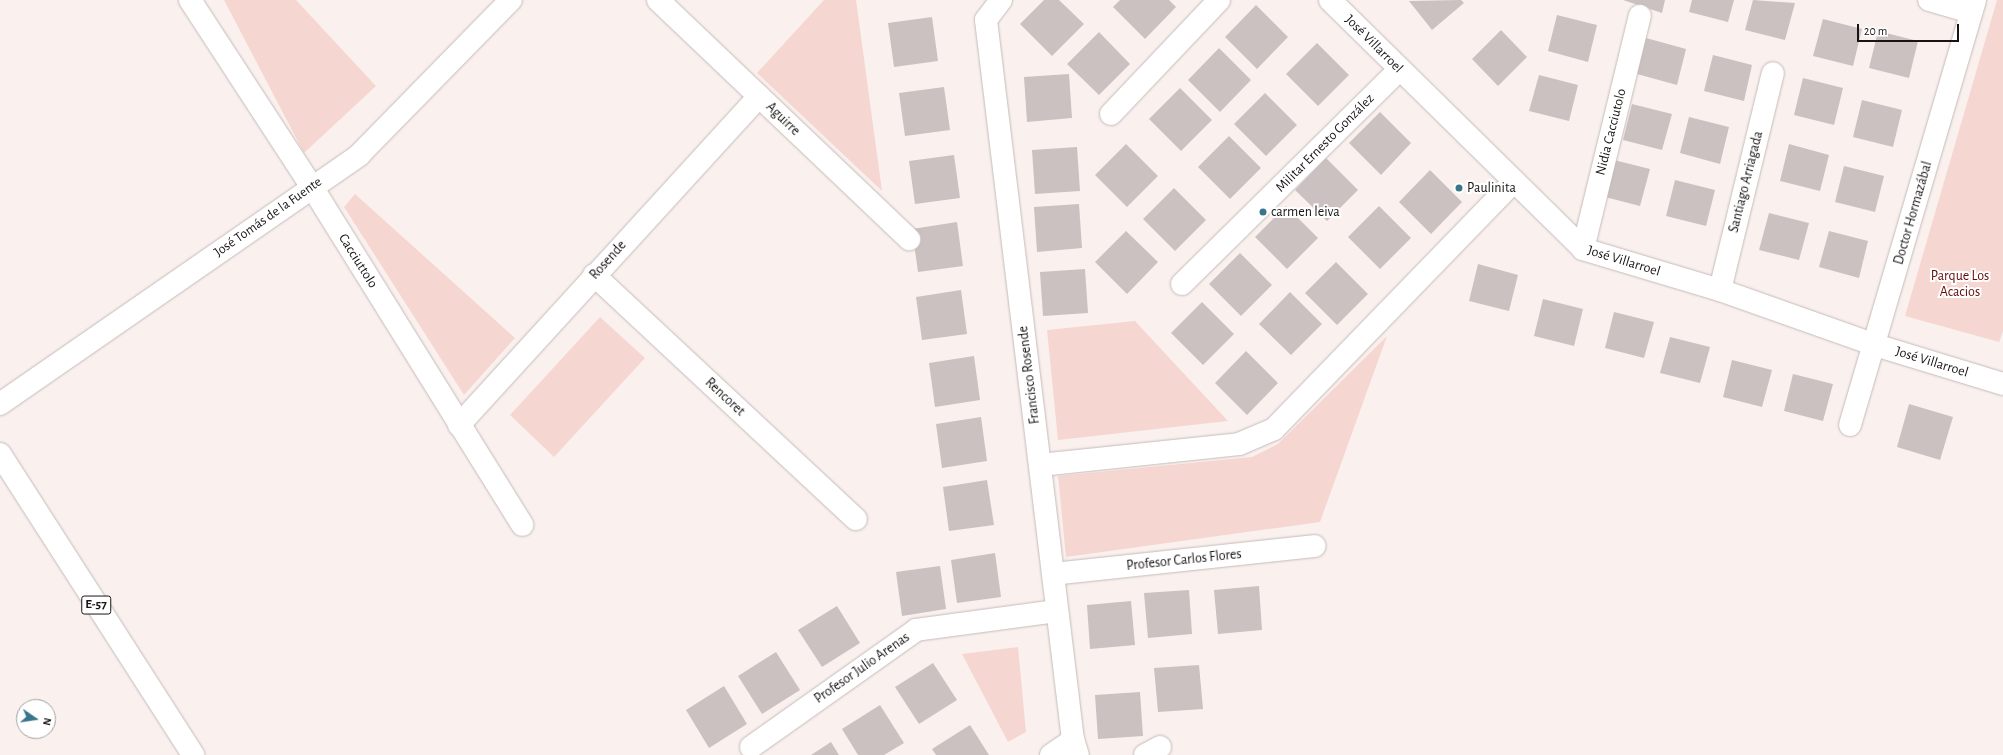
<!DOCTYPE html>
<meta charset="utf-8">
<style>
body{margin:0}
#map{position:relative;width:2003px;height:755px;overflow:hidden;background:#faf1ef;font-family:"Alegreya Sans",sans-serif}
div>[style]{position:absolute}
.green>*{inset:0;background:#f6d6d1}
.building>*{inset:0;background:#cbc1c0}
.roads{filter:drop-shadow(0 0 1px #c4bbb9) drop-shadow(0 0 1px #c4bbb9)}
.minor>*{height:22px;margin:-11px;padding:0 11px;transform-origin:11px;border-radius:11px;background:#fff}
.major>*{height:22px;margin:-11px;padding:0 11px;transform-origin:11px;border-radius:11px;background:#fff}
.dots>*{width:11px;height:11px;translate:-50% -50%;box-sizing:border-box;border:2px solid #fff;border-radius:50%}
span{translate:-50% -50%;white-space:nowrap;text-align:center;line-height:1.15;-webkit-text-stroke:4px #fff;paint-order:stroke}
.shield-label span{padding:1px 3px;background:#fff;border:1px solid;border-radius:3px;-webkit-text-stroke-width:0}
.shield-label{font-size:13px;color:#181414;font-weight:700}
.street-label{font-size:14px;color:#181414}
.poi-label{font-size:14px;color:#181414}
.left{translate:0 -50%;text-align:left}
.park-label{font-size:14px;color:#660a0a}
.north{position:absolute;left:16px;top:699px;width:40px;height:40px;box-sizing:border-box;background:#fff;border:1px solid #a3a1a1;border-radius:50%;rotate:103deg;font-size:11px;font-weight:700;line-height:16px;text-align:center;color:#181414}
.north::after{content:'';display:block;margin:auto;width:14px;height:18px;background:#37768b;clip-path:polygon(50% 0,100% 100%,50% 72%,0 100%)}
.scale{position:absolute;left:1857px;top:24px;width:102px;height:18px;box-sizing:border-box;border:2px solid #181414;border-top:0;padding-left:5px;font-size:12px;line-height:14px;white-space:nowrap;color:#181414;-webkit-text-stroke:3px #fff;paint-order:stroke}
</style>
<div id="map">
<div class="green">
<div style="clip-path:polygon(224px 0,296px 0,376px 86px,304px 153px)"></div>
<div style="clip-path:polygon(824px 0,856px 0,882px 191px,757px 73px)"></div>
<div style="clip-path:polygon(1997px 0,2003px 0,2003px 331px,1999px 342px,1905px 316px)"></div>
<div style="clip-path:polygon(355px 194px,515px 338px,464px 395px,344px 207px)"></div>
<div style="clip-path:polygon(600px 317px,645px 358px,554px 457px,510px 415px)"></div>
<div style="clip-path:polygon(1135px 321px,1228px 421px,1058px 440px,1047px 330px)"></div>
<div style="clip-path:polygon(1387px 336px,1320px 522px,1066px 557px,1058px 476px,1252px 457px,1278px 444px)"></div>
<div style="clip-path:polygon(1018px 647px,1026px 732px,1008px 742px,962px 654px)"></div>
</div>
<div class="building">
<div style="clip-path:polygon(1044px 0,1059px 0,1084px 24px,1052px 56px,1020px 24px)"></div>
<div style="clip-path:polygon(1120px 0,1169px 0,1176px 7px,1145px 39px,1113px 7px)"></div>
<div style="clip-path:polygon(1461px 0,1464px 3px,1432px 30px,1409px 1px)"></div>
<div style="clip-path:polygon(1623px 0,1665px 0,1662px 13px)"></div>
<div style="clip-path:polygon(1692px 0,1734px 0,1728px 22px,1689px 12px)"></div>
<div style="clip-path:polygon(1753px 0,1795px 3px,1785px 40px,1745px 30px)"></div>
<div style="clip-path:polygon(1256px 5px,1288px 37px,1257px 69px,1225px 37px)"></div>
<div style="clip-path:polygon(1557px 15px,1597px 25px,1588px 62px,1548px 51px)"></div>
<div style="clip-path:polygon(932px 17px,938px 61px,894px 67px,888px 23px)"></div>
<div style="clip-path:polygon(1823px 19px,1862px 29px,1853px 66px,1813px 56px)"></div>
<div style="clip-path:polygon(1501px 30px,1527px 57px,1498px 86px,1472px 59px)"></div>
<div style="clip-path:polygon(1878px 31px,1918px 41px,1909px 78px,1869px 68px)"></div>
<div style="clip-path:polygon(1099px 32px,1130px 64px,1099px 95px,1067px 64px)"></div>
<div style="clip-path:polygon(1646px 38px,1686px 49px,1677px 85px,1637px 74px)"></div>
<div style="clip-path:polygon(1317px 43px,1349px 75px,1318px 106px,1286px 74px)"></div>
<div style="clip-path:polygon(1219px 48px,1251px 80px,1220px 112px,1188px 80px)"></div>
<div style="clip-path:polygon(1713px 55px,1752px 65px,1744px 101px,1704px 91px)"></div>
<div style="clip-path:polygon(1069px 74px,1072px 118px,1027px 122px,1024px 77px)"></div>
<div style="clip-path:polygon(1539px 75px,1578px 85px,1569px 121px,1529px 111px)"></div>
<div style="clip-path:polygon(1803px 78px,1843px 88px,1834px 125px,1794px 115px)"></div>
<div style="clip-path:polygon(944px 87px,950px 130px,905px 136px,899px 93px)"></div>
<div style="clip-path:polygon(1180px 88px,1212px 120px,1181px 151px,1149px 119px)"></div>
<div style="clip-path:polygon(1265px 93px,1297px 125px,1266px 156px,1234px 124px)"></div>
<div style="clip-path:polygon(1862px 100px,1902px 110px,1893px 147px,1853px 137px)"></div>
<div style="clip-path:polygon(1632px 104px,1672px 114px,1662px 150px,1623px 140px)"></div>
<div style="clip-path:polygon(1380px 112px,1411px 143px,1381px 175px,1349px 143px)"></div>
<div style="clip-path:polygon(1689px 117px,1729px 127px,1720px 164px,1680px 153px)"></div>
<div style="clip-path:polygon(1229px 136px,1261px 168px,1230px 199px,1198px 167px)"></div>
<div style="clip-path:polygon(1126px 144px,1158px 176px,1127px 207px,1095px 175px)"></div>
<div style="clip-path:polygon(1789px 144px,1829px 155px,1820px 191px,1780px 181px)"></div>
<div style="clip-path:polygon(1077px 147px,1080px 191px,1035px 194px,1032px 150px)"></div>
<div style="clip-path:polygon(954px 155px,960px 198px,915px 204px,909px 161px)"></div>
<div style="clip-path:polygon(1326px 158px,1358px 190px,1327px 221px,1295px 190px)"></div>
<div style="clip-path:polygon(1610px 159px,1650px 169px,1640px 206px,1601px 196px)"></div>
<div style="clip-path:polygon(1844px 166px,1884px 176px,1875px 212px,1835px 202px)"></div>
<div style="clip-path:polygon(1430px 170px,1462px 202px,1431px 234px,1399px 202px)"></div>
<div style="clip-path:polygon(1675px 180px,1715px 190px,1706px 226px,1666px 216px)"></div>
<div style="clip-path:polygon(1174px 188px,1206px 220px,1175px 251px,1143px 219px)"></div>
<div style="clip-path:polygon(1079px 204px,1082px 248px,1037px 252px,1034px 207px)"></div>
<div style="clip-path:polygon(1286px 206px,1318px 238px,1287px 269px,1255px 237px)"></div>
<div style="clip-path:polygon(1379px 206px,1411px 238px,1380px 269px,1348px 237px)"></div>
<div style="clip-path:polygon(1769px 213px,1809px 223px,1799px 260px,1759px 250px)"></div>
<div style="clip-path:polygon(957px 222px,963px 266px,918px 272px,912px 229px)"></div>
<div style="clip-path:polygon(1126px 231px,1158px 262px,1127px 294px,1095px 262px)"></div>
<div style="clip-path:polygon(1829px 231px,1868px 241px,1859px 278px,1819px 267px)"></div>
<div style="clip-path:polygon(1240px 253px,1272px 285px,1241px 316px,1209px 284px)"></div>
<div style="clip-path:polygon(1336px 262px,1368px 294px,1337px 325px,1305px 293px)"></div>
<div style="clip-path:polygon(1478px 264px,1518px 275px,1509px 311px,1469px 301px)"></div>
<div style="clip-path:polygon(1085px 269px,1088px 313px,1043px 316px,1040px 272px)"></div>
<div style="clip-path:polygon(961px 290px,967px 334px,922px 340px,916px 297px)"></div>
<div style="clip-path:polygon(1290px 292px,1322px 324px,1291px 355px,1259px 324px)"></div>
<div style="clip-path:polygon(1543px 299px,1583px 309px,1574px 346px,1534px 336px)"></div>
<div style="clip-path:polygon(1202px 302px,1234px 334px,1203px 365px,1171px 333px)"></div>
<div style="clip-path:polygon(1614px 312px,1654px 322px,1644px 358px,1605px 348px)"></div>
<div style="clip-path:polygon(1670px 337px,1710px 347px,1700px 383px,1660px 373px)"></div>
<div style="clip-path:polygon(1246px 351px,1278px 383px,1247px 415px,1215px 383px)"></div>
<div style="clip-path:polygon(974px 356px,980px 400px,935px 407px,929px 363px)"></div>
<div style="clip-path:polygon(1732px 360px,1772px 370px,1762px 407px,1723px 397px)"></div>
<div style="clip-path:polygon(1793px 374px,1833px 384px,1823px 421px,1784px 411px)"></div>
<div style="clip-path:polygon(1909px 404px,1953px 417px,1940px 460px,1897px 447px)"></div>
<div style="clip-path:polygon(981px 417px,987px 461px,942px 468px,936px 424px)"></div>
<div style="clip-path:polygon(987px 480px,994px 525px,949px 531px,943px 487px)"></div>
<div style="clip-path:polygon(995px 553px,1001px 597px,957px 603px,951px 560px)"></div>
<div style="clip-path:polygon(940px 566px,946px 609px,902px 616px,896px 572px)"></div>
<div style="clip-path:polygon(1259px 586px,1262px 630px,1218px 634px,1214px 590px)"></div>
<div style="clip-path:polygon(1189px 590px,1192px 634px,1148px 638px,1144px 593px)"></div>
<div style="clip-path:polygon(1131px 601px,1135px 645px,1090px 649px,1087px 605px)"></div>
<div style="clip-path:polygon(837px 606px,860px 643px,822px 667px,798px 630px)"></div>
<div style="clip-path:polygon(776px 652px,800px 690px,762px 714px,738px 676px)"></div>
<div style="clip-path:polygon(933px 663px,957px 700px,919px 724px,895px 687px)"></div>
<div style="clip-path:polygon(1199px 665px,1203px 709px,1158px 712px,1154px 668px)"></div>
<div style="clip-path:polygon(724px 686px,747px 724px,709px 748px,686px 710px)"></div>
<div style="clip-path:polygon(1140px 692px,1143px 736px,1098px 739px,1095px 695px)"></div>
<div style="clip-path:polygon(880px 705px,904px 743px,884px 755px,858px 755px,842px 729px)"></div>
<div style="clip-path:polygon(970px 725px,989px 755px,936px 755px,932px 749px)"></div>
<div style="clip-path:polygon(831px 742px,839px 755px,811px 755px)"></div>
</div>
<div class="roads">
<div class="minor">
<div style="left:190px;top:0;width:223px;rotate:56.9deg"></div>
<div style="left:312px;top:187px;width:398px;rotate:58.1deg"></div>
<div style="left:658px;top:0;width:347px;rotate:43.6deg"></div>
<div style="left:1001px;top:0;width:25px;rotate:127deg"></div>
<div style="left:986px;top:20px;width:725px;rotate:83.11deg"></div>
<div style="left:1073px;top:740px;width:16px;rotate:72deg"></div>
<div style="left:1330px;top:0;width:355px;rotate:44.5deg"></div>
<div style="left:1583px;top:249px;width:143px;rotate:16.7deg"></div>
<div style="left:1720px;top:290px;width:164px;rotate:19.5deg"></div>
<div style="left:1875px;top:345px;width:134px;rotate:16.9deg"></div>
<div style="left:1929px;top:0;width:44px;rotate:15.9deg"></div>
<div style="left:1111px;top:114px;width:157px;rotate:-46.5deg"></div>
<div style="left:1583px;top:249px;width:240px;rotate:-76.3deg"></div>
<div style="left:594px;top:275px;width:358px;rotate:43deg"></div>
<div style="left:1182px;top:284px;width:306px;rotate:-44.6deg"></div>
<div style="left:1720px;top:290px;width:223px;rotate:-76.3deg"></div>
<div style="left:0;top:404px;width:437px;rotate:-34.7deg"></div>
<div style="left:359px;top:155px;width:217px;rotate:-45.6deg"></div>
<div style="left:459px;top:425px;width:445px;rotate:-47.6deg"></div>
<div style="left:1850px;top:425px;width:443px;rotate:-73.6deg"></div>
<div style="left:1040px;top:465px;width:200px;rotate:-6deg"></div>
<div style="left:1239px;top:444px;width:38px;rotate:-23deg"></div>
<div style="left:1274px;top:429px;width:345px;rotate:-45.9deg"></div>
<div style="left:1053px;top:574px;width:263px;rotate:-6.1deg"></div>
<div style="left:751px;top:747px;width:202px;rotate:-35.3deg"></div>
<div style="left:916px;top:630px;width:142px;rotate:-7.7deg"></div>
<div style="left:1051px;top:755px;width:27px;rotate:-34deg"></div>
<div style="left:1145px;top:755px;width:17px;rotate:-28deg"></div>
</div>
<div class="major">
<div style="left:0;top:454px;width:358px;rotate:57.3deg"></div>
</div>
</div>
<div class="dots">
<div style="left:1459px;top:188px;background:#37768b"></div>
<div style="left:1263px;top:212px;background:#37768b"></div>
</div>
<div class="shield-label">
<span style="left:96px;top:605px">E-57</span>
</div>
<div class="street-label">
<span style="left:1374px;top:44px;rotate:45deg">José Villarroel</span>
<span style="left:783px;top:119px;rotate:44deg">Aguirre</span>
<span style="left:1611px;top:132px;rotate:-76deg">Nidia Cacciutolo</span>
<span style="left:1325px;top:143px;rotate:-45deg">Militar Ernesto González</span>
<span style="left:1746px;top:182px;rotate:-76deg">Santiago Arriagada</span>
<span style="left:1913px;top:213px;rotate:-74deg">Doctor Hormazábal</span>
<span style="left:268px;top:217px;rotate:-35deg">José Tomás de la Fuente</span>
<span style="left:608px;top:260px;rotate:-48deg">Rosende</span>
<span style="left:358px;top:261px;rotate:58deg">Cacciuttolo</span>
<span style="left:1624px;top:261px;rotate:17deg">José Villarroel</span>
<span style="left:1932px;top:362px;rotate:17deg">José Villarroel</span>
<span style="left:1029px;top:375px;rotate:-97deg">Francisco Rosende</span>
<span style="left:725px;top:397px;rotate:43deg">Rencoret</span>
<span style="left:1184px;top:560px;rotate:-6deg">Profesor Carlos Flores</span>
<span style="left:862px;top:668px;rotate:-35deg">Profesor Julio Arenas</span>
</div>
<div class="poi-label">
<span class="left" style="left:1467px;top:188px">Paulinita</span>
<span class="left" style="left:1271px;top:212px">carmen leiva</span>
</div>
<div class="park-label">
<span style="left:1960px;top:284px">Parque Los<br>Acacios</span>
</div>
<div class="north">N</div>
<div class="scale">20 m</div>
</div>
